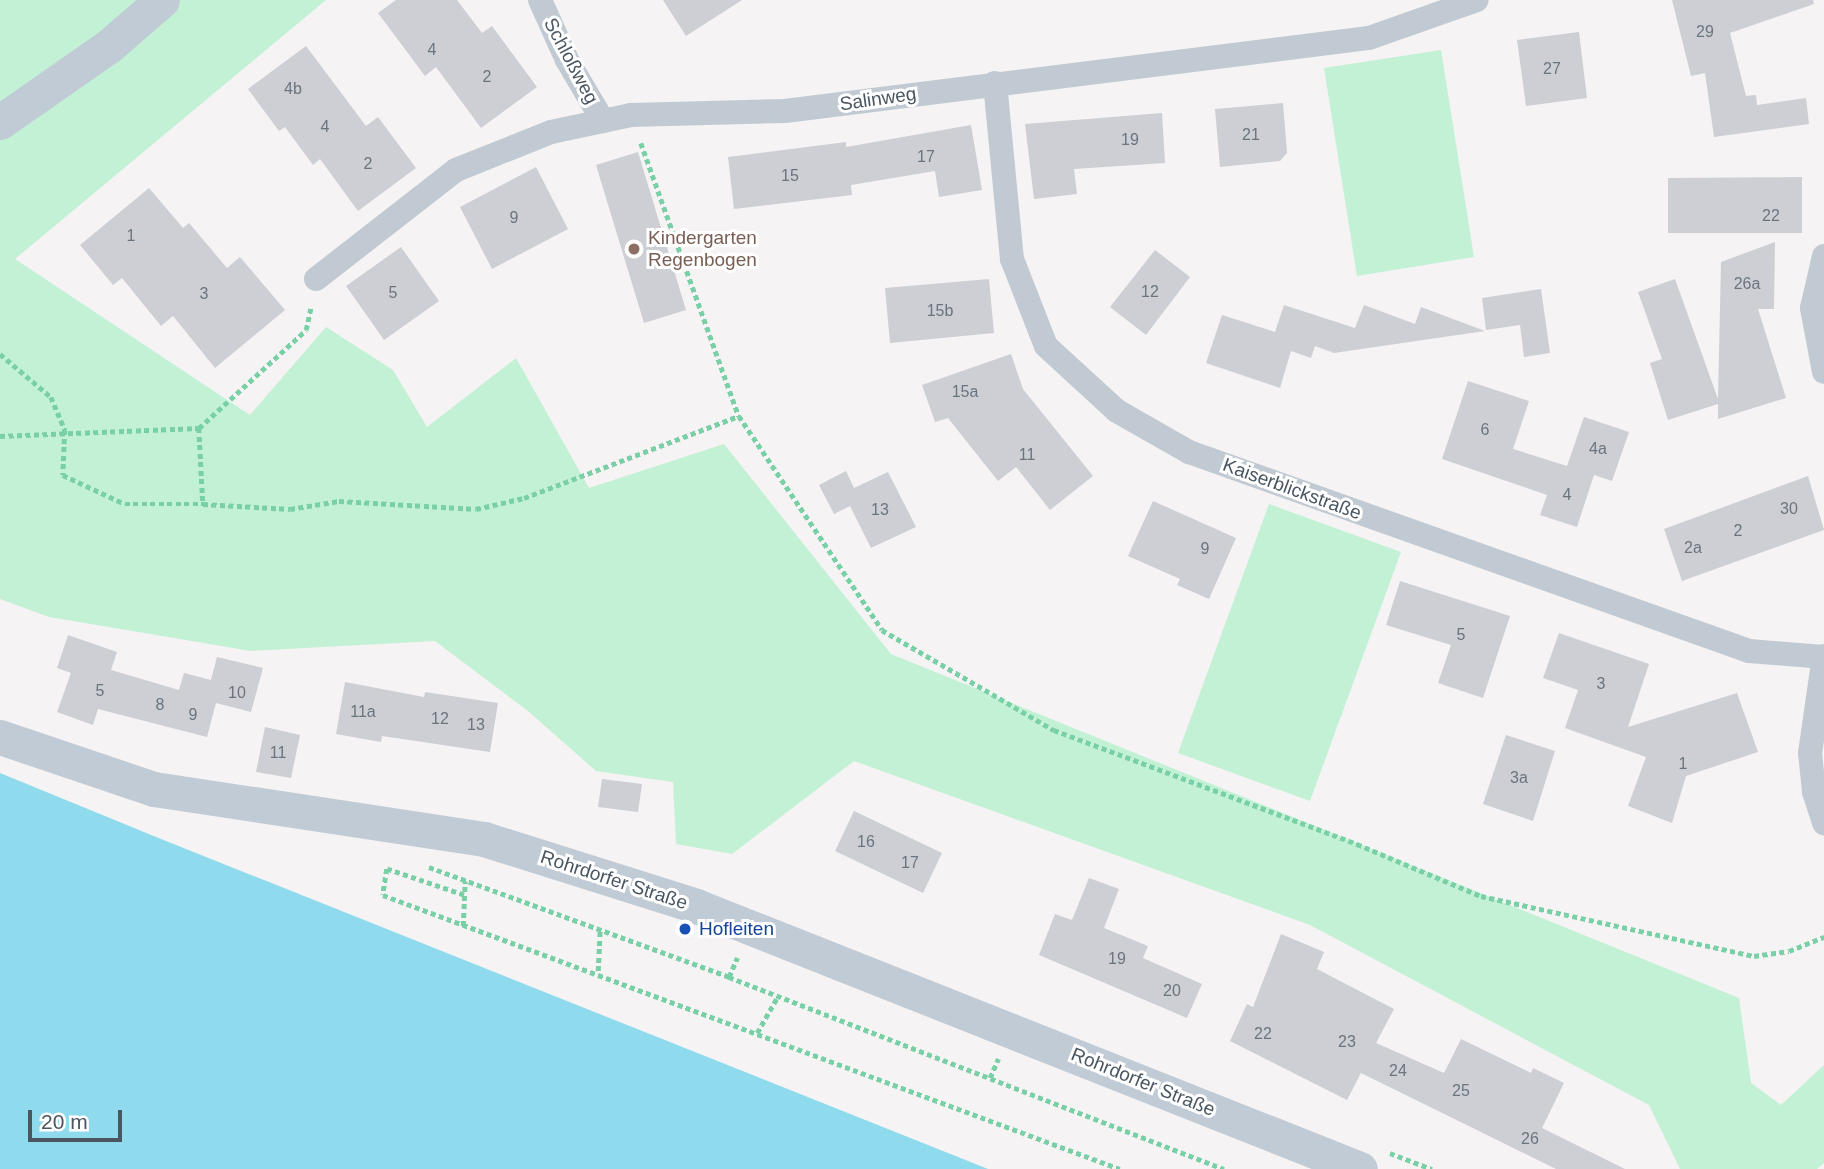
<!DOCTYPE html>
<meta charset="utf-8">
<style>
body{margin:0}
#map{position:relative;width:1824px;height:1169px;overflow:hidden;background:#f5f3f3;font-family:Arial,sans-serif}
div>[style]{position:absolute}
.green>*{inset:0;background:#c3f1d5}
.water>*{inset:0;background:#90daee}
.building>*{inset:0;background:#cdcfd5}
.path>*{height:4.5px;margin-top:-2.25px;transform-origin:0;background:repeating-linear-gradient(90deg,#7ad0a6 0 5px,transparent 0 8.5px)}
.minor>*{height:24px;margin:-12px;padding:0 12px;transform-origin:12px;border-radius:12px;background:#c1cad2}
.secondary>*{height:35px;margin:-17.5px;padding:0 17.5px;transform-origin:17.5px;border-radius:17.5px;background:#c1cbd6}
.dots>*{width:19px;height:19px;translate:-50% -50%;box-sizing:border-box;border:4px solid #fff;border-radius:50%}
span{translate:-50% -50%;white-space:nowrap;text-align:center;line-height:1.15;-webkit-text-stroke:6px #fff;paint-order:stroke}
.number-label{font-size:16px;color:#6b747e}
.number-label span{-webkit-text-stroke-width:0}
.street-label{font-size:19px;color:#4a5661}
.education-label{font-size:19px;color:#785e54}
.left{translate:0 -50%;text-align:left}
.transit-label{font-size:19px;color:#164399}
.scale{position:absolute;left:28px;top:1110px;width:94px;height:32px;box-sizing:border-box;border:4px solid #4a5661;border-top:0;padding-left:9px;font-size:21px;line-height:24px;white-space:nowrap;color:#4a5661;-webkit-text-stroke:5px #fff;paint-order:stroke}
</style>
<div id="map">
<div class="green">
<div style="clip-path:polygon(0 0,326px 0,15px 259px,250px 415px,326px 327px,393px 370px,427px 427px,516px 358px,589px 488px,724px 444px,891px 654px,1739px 998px,1751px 1083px,1781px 1105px,1824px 1065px,1824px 1163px,1817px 1169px,1680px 1169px,1649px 1105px,1310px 925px,854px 761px,732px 854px,676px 844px,673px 782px,596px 771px,528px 711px,435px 641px,251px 651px,49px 617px,0 599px)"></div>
<div style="clip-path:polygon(1441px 50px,1474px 257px,1357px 276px,1324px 68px)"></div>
<div style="clip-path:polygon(1269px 504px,1401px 552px,1310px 801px,1178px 753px)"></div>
</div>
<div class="water">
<div style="clip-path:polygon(0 773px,161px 839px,988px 1169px,0 1169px)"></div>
</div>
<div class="building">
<div style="clip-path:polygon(396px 0,457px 0,482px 33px,492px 26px,537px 87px,481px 128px,436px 67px,425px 76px,378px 13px)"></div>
<div style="clip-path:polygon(663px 0,742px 0,686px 36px)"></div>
<div style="clip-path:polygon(1672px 0,1813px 0,1814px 4px,1730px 33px,1746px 96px,1756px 95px,1757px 105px,1806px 98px,1809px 124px,1714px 137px,1705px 73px,1691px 76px)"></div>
<div style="clip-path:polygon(1579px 32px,1587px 98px,1526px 106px,1517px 40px)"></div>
<div style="clip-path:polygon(306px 46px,366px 126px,378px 117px,416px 168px,358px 211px,320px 159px,313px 165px,285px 127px,279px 131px,248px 89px)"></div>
<div style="clip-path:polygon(1283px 103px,1287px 153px,1280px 161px,1220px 167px,1215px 109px)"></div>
<div style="clip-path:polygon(1162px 113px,1165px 163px,1074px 169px,1077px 194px,1034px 199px,1025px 124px)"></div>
<div style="clip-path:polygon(971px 125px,982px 190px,939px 197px,935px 171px,851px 185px,852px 195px,734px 209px,728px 157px,846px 142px,846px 147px)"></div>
<div style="clip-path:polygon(638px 152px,686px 310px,644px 323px,596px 165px)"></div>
<div style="clip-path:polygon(536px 167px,568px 229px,492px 269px,460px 207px)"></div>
<div style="clip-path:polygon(1802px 177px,1802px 233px,1668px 233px,1668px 178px)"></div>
<div style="clip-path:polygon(149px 188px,183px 228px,189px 223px,227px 268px,240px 257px,285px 310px,215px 368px,173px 316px,161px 326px,122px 278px,113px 285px,80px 245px)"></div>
<div style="clip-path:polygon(1775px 242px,1774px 309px,1758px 309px,1786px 398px,1718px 419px,1718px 404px,1668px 420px,1650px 363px,1662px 359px,1638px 292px,1675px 279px,1718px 399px,1721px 262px)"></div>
<div style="clip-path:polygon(401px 247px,439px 301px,384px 340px,346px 286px)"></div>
<div style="clip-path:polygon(1155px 250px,1190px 277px,1146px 335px,1110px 307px)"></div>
<div style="clip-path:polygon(989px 279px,994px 333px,890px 343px,885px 288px)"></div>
<div style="clip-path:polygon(1541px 289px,1550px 353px,1524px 357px,1520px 325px,1486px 330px,1482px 298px)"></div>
<div style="clip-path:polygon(1284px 305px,1355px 328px,1364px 305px,1415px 324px,1421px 307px,1485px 331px,1334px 353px,1315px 346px,1311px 358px,1291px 351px,1280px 388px,1206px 363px,1222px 315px,1275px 332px)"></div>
<div style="clip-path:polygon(1011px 354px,1023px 389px,1093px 476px,1050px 510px,1016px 467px,998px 481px,948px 418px,935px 422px,922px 385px)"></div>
<div style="clip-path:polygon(1468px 381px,1529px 401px,1513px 449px,1567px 466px,1584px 417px,1629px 432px,1612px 481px,1594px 475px,1577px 527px,1540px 515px,1547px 495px,1442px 459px)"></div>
<div style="clip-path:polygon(846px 471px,854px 488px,888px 472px,916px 527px,871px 548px,850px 506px,834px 514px,819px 485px)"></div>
<div style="clip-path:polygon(1808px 476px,1824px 530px,1682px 581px,1664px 529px)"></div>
<div style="clip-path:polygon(1153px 501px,1236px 538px,1209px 599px,1177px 585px,1180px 579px,1128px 556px)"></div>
<div style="clip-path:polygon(1400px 581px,1510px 616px,1483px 698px,1438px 683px,1451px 645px,1386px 625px)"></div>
<div style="clip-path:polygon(1559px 633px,1649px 664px,1628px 727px,1737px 693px,1758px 752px,1686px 776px,1672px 823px,1628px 806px,1646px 757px,1565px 728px,1578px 690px,1543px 678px)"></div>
<div style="clip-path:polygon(68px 635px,117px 652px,111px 670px,179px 690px,184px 673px,211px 680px,217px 657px,263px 668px,251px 712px,216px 703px,207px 737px,98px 709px,93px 725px,57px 712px,71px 673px,57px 668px)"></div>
<div style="clip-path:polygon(345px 682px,424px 697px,425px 692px,498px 703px,490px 752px,382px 736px,381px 742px,336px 734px)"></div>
<div style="clip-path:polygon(265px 727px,300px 735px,291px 778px,256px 772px)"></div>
<div style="clip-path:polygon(1506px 735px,1555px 751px,1533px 821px,1483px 804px)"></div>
<div style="clip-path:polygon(602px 779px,642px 784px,638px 812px,598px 807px)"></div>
<div style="clip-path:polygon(854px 811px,942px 853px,923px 893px,835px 851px)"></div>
<div style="clip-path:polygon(1089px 878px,1119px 889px,1104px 928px,1148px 946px,1143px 958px,1202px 984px,1187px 1018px,1039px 955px,1055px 914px,1072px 920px)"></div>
<div style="clip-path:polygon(1281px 934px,1324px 952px,1317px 969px,1394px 1009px,1376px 1043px,1444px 1073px,1461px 1039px,1531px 1073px,1533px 1068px,1564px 1083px,1542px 1128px,1625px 1169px,1556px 1169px,1361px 1073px,1347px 1100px,1230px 1041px,1247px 1004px,1253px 1007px)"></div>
</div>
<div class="path">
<div style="left:641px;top:143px;width:290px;rotate:70.3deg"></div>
<div style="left:739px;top:416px;width:257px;rotate:56.2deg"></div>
<div style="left:882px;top:630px;width:199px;rotate:30.2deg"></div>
<div style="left:1054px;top:730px;width:324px;rotate:20.6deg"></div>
<div style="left:1357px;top:844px;width:134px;rotate:22.8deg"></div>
<div style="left:1481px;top:896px;width:280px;rotate:12.4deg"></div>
<div style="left:1754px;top:956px;width:35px;rotate:-8deg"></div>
<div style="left:1789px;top:951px;width:38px;rotate:-22deg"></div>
<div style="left:0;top:354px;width:67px;rotate:40.1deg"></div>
<div style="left:51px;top:397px;width:36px;rotate:67deg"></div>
<div style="left:65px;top:430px;width:45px;rotate:92.5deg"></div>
<div style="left:63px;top:475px;width:68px;rotate:25.1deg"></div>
<div style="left:125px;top:504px;width:78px"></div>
<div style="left:199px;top:428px;width:145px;rotate:-42.5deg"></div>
<div style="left:306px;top:330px;width:25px;rotate:-78deg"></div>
<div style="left:0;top:436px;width:199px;rotate:-2.3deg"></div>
<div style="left:199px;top:428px;width:76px;rotate:87deg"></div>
<div style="left:203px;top:504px;width:87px;rotate:3.3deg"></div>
<div style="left:290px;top:509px;width:50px;rotate:-9.3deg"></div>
<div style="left:339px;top:501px;width:137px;rotate:3.3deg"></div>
<div style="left:476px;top:509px;width:49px;rotate:-12.9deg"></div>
<div style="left:524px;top:498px;width:230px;rotate:-20.9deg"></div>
<div style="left:429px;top:867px;width:320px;rotate:20.1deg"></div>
<div style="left:729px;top:977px;width:531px;rotate:21.2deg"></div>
<div style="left:464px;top:895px;width:81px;rotate:-161.3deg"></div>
<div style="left:387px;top:869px;width:26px;rotate:99deg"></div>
<div style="left:383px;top:895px;width:786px;rotate:20.39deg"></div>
<div style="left:463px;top:926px;width:45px;rotate:-87.5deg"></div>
<div style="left:598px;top:971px;width:42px;rotate:-87.3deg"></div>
<div style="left:729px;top:977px;width:21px;rotate:-67deg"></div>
<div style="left:757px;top:1033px;width:43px;rotate:-60.4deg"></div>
<div style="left:990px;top:1078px;width:21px;rotate:-67deg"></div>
<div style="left:1390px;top:1153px;width:45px;rotate:20.9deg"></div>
</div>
<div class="minor">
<div style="left:540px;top:0;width:66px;rotate:65.8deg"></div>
<div style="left:567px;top:60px;width:71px;rotate:59.5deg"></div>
<div style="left:995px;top:83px;width:177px;rotate:84.5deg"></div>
<div style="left:1012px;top:259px;width:93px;rotate:68.7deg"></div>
<div style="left:1046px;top:346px;width:96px;rotate:42.5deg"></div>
<div style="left:1117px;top:411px;width:83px;rotate:29.7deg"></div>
<div style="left:1189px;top:452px;width:594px;rotate:19.56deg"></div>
<div style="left:1749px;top:651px;width:75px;rotate:4.6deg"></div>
<div style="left:1824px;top:256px;width:53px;rotate:103deg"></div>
<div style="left:1812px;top:308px;width:65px;rotate:79.4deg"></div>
<div style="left:316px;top:279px;width:177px;rotate:-37.9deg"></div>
<div style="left:456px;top:170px;width:102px;rotate:-21.8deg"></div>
<div style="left:551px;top:132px;width:82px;rotate:-12deg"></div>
<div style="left:631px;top:115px;width:154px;rotate:-1.5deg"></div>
<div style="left:785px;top:111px;width:589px;rotate:-7.13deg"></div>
<div style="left:1369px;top:38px;width:114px;rotate:-19.4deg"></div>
<div style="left:1824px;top:656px;width:98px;rotate:98.2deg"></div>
<div style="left:1810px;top:753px;width:39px;rotate:84deg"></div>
<div style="left:1814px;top:792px;width:33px;rotate:72deg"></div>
</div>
<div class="secondary">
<div style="left:0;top:122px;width:133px;rotate:-34.9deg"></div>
<div style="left:109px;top:46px;width:70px;rotate:-41deg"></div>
<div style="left:0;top:737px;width:163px;rotate:18.7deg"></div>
<div style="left:154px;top:789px;width:334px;rotate:8.6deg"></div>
<div style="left:484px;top:839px;width:222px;rotate:17.5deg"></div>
<div style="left:696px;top:906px;width:714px;rotate:21.61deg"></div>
</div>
<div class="dots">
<div style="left:634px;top:249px;background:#8d6e63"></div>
<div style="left:685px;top:929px;background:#1a4fb4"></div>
</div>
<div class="number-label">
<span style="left:1705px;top:32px">29</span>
<span style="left:432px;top:50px">4</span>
<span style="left:1552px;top:69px">27</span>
<span style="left:487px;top:77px">2</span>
<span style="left:293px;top:89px">4b</span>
<span style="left:325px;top:127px">4</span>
<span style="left:1251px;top:135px">21</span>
<span style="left:1130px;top:140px">19</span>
<span style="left:926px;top:157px">17</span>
<span style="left:368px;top:164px">2</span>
<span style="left:790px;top:176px">15</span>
<span style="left:1771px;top:216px">22</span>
<span style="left:514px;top:218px">9</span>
<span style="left:131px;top:236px">1</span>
<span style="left:1747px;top:284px">26a</span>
<span style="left:1150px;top:292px">12</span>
<span style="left:393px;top:293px">5</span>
<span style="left:204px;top:294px">3</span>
<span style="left:940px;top:311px">15b</span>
<span style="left:965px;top:392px">15a</span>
<span style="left:1485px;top:430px">6</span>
<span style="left:1598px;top:449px">4a</span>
<span style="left:1027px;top:455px">11</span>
<span style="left:1567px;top:495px">4</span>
<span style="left:1789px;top:509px">30</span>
<span style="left:880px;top:510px">13</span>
<span style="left:1738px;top:531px">2</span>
<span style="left:1693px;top:548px">2a</span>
<span style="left:1205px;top:549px">9</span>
<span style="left:1461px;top:635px">5</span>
<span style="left:1601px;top:684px">3</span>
<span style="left:100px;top:691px">5</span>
<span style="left:237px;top:693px">10</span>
<span style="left:160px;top:705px">8</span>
<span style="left:363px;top:712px">11a</span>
<span style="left:193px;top:715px">9</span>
<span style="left:440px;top:719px">12</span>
<span style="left:476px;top:725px">13</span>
<span style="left:278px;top:753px">11</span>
<span style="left:1683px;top:764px">1</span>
<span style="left:1519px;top:778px">3a</span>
<span style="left:866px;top:842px">16</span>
<span style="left:910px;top:863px">17</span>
<span style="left:1117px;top:959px">19</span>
<span style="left:1172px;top:991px">20</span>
<span style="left:1263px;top:1034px">22</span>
<span style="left:1347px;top:1042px">23</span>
<span style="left:1398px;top:1071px">24</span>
<span style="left:1461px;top:1091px">25</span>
<span style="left:1530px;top:1139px">26</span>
</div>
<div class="street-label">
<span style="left:571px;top:61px;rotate:62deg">Schloßweg</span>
<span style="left:878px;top:99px;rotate:-8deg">Salinweg</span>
<span style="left:1292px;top:489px;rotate:20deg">Kaiserblickstraße</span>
<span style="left:614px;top:880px;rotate:18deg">Rohrdorfer Straße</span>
<span style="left:1143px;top:1082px;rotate:22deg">Rohrdorfer Straße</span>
</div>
<div class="education-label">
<span class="left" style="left:648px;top:249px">Kindergarten<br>Regenbogen</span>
</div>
<div class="transit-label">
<span class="left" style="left:699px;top:929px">Hofleiten</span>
</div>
<div class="scale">20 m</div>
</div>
